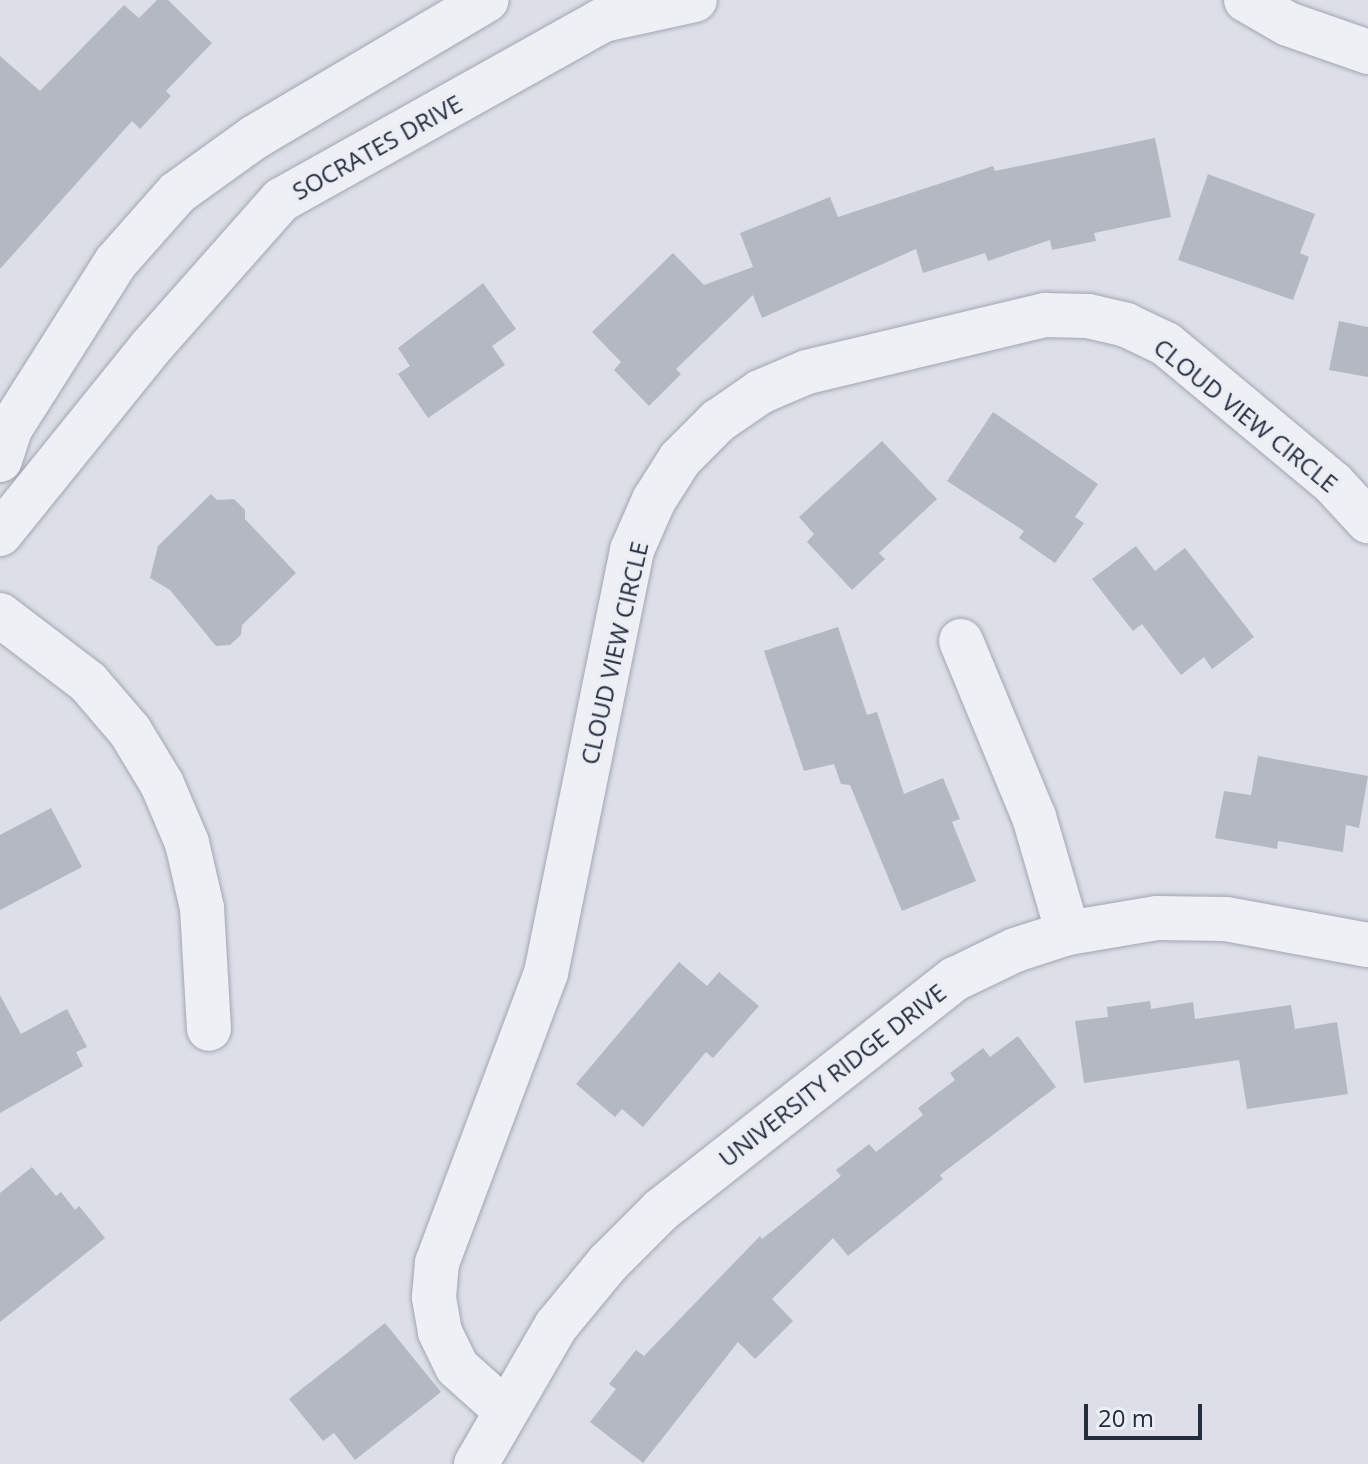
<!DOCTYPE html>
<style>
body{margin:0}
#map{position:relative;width:1368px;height:1464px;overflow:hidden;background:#dcdfe7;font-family:"Open Sans",sans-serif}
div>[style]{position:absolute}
.building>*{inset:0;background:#b3b8c3}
.roads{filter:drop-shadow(0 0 2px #a1a6b1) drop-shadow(0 0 2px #a1a6b1)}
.minor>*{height:44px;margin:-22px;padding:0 22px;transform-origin:22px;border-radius:22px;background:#eff0f5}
span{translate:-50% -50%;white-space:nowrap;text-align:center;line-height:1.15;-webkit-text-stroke:7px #ebeef4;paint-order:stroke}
.street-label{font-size:24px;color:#252c3d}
.scale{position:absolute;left:1084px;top:1404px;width:118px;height:36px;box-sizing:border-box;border:4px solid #252c3d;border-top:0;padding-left:10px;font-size:24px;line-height:28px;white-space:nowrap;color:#252c3d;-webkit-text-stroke:6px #ebeef4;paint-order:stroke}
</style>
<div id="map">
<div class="building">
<div style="clip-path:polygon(157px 0,168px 0,212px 43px,166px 91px,171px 96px,140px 129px,132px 121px,0 269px,0 56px,40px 91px,124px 5px,139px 18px)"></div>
<div style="clip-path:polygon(1155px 138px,1171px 217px,1094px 233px,1096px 241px,1052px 250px,1050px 240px,988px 261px,985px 253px,923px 273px,916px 249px,762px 318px,753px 295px,676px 369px,681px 374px,649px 406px,614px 370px,621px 362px,592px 332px,673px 253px,704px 285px,753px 267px,740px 233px,830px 197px,838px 217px,993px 166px,995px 171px)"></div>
<div style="clip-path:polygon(1208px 174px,1315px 214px,1300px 253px,1309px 257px,1293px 300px,1178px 260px)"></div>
<div style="clip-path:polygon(483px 283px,516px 329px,492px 346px,505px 365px,428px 418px,398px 374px,410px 366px,398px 348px)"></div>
<div style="clip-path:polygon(1339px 321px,1368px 327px,1368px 377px,1329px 370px)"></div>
<div style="clip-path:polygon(993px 412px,1098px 484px,1075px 517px,1084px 523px,1055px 563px,1019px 538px,1024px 531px,947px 481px)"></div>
<div style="clip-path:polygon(882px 441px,937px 499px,879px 553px,885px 559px,852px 590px,807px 542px,814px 534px,799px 517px)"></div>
<div style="clip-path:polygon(211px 494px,217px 500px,234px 499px,245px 510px,245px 519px,296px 573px,242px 625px,241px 635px,230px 645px,216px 646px,170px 590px,150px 578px,158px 546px)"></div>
<div style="clip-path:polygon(1136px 546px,1155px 571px,1185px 548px,1254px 637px,1212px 669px,1204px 657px,1181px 675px,1142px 624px,1133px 631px,1092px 579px)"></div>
<div style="clip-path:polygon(838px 627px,867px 715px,877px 712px,904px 794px,943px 778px,960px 819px,952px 822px,976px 881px,902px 911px,850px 785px,841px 784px,834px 764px,804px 771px,764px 651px)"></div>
<div style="clip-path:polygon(1258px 756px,1368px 776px,1359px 828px,1346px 825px,1343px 852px,1278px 841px,1277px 849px,1215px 838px,1224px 791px,1251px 795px)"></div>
<div style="clip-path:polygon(51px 808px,82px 867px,0 910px,0 835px)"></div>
<div style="clip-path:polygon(679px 962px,707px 986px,719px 972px,759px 1006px,713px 1058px,706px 1052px,643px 1127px,622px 1109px,615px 1117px,576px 1084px)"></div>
<div style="clip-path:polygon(0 995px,21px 1034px,67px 1009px,87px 1047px,76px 1052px,83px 1066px,0 1113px)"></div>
<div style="clip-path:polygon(1150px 1001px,1151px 1009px,1193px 1002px,1195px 1019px,1291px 1005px,1295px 1029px,1337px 1022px,1348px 1094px,1247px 1109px,1239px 1060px,1084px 1083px,1075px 1021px,1108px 1017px,1107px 1007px)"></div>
<div style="clip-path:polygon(1018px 1036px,1056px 1087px,940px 1175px,943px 1179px,848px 1256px,833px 1238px,772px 1299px,793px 1321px,755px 1359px,738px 1342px,643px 1463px,590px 1422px,616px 1389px,609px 1384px,636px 1350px,644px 1356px,760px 1236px,762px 1239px,841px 1176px,836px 1170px,869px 1144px,876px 1152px,923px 1115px,918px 1108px,955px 1080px,950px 1073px,983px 1048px,990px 1057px)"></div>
<div style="clip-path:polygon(32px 1167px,56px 1196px,61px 1192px,75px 1210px,79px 1206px,105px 1238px,0 1322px,0 1193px)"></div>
<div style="clip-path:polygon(385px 1323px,441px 1392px,355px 1460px,334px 1433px,323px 1441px,289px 1399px)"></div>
</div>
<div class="roads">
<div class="minor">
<div style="left:1246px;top:0;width:48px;rotate:29.7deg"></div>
<div style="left:1288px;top:24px;width:85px;rotate:19.3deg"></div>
<div style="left:0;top:460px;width:33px;rotate:-72deg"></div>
<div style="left:10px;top:429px;width:198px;rotate:-57.6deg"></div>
<div style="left:116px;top:262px;width:92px;rotate:-48.5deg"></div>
<div style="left:177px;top:193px;width:96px;rotate:-35.7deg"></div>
<div style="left:255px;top:137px;width:269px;rotate:-30.6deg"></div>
<div style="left:0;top:534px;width:239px;rotate:-51.1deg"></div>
<div style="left:150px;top:348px;width:198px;rotate:-48.5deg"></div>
<div style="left:281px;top:200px;width:369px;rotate:-29.2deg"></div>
<div style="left:603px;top:20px;width:94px;rotate:-12.3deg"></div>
<div style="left:0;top:615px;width:111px;rotate:37.3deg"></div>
<div style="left:88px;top:682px;width:65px;rotate:49.4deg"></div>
<div style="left:130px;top:731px;width:62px;rotate:58.9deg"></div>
<div style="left:162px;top:784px;width:64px;rotate:67deg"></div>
<div style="left:187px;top:843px;width:67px;rotate:77deg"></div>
<div style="left:202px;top:908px;width:121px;rotate:86.7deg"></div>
<div style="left:961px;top:641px;width:191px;rotate:67.5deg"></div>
<div style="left:1034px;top:817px;width:121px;rotate:73.7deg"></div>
<div style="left:505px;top:1410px;width:64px;rotate:-138.1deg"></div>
<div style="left:457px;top:1367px;width:39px;rotate:-116deg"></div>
<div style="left:440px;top:1332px;width:36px;rotate:-100deg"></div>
<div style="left:434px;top:1297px;width:34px;rotate:-85deg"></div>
<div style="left:437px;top:1263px;width:310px;rotate:-69.4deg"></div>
<div style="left:546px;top:973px;width:432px;rotate:-78.5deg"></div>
<div style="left:632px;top:550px;width:55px;rotate:-66.3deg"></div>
<div style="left:654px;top:500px;width:49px;rotate:-57.6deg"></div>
<div style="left:680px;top:459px;width:54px;rotate:-45deg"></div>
<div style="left:718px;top:421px;width:51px;rotate:-34.6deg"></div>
<div style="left:760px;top:392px;width:51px;rotate:-23.1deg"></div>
<div style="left:807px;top:372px;width:245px;rotate:-13.5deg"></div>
<div style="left:1045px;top:315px;width:43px;rotate:1.3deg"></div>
<div style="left:1088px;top:316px;width:39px;rotate:13deg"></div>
<div style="left:1126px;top:325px;width:44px;rotate:25.4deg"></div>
<div style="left:1166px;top:344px;width:217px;rotate:39.8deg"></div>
<div style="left:1333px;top:483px;width:52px;rotate:47.4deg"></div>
<div style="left:476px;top:1464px;width:160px;rotate:-59.9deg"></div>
<div style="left:556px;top:1326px;width:82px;rotate:-50.5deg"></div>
<div style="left:608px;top:1263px;width:75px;rotate:-45deg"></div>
<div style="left:661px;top:1210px;width:374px;rotate:-38.2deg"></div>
<div style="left:955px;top:979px;width:67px;rotate:-25.8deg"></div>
<div style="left:1015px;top:950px;width:56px;rotate:-17.8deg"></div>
<div style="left:1068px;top:933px;width:90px;rotate:-9.6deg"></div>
<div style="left:1157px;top:918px;width:69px;rotate:0.8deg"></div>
<div style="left:1226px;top:919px;width:144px;rotate:10.4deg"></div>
</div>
</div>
<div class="street-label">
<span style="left:377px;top:147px;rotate:-29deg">SOCRATES DRIVE</span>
<span style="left:1246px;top:415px;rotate:39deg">CLOUD VIEW CIRCLE</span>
<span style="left:614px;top:653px;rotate:-77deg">CLOUD VIEW CIRCLE</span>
<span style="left:832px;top:1075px;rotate:-38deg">UNIVERSITY RIDGE DRIVE</span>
</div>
<div class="scale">20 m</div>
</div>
